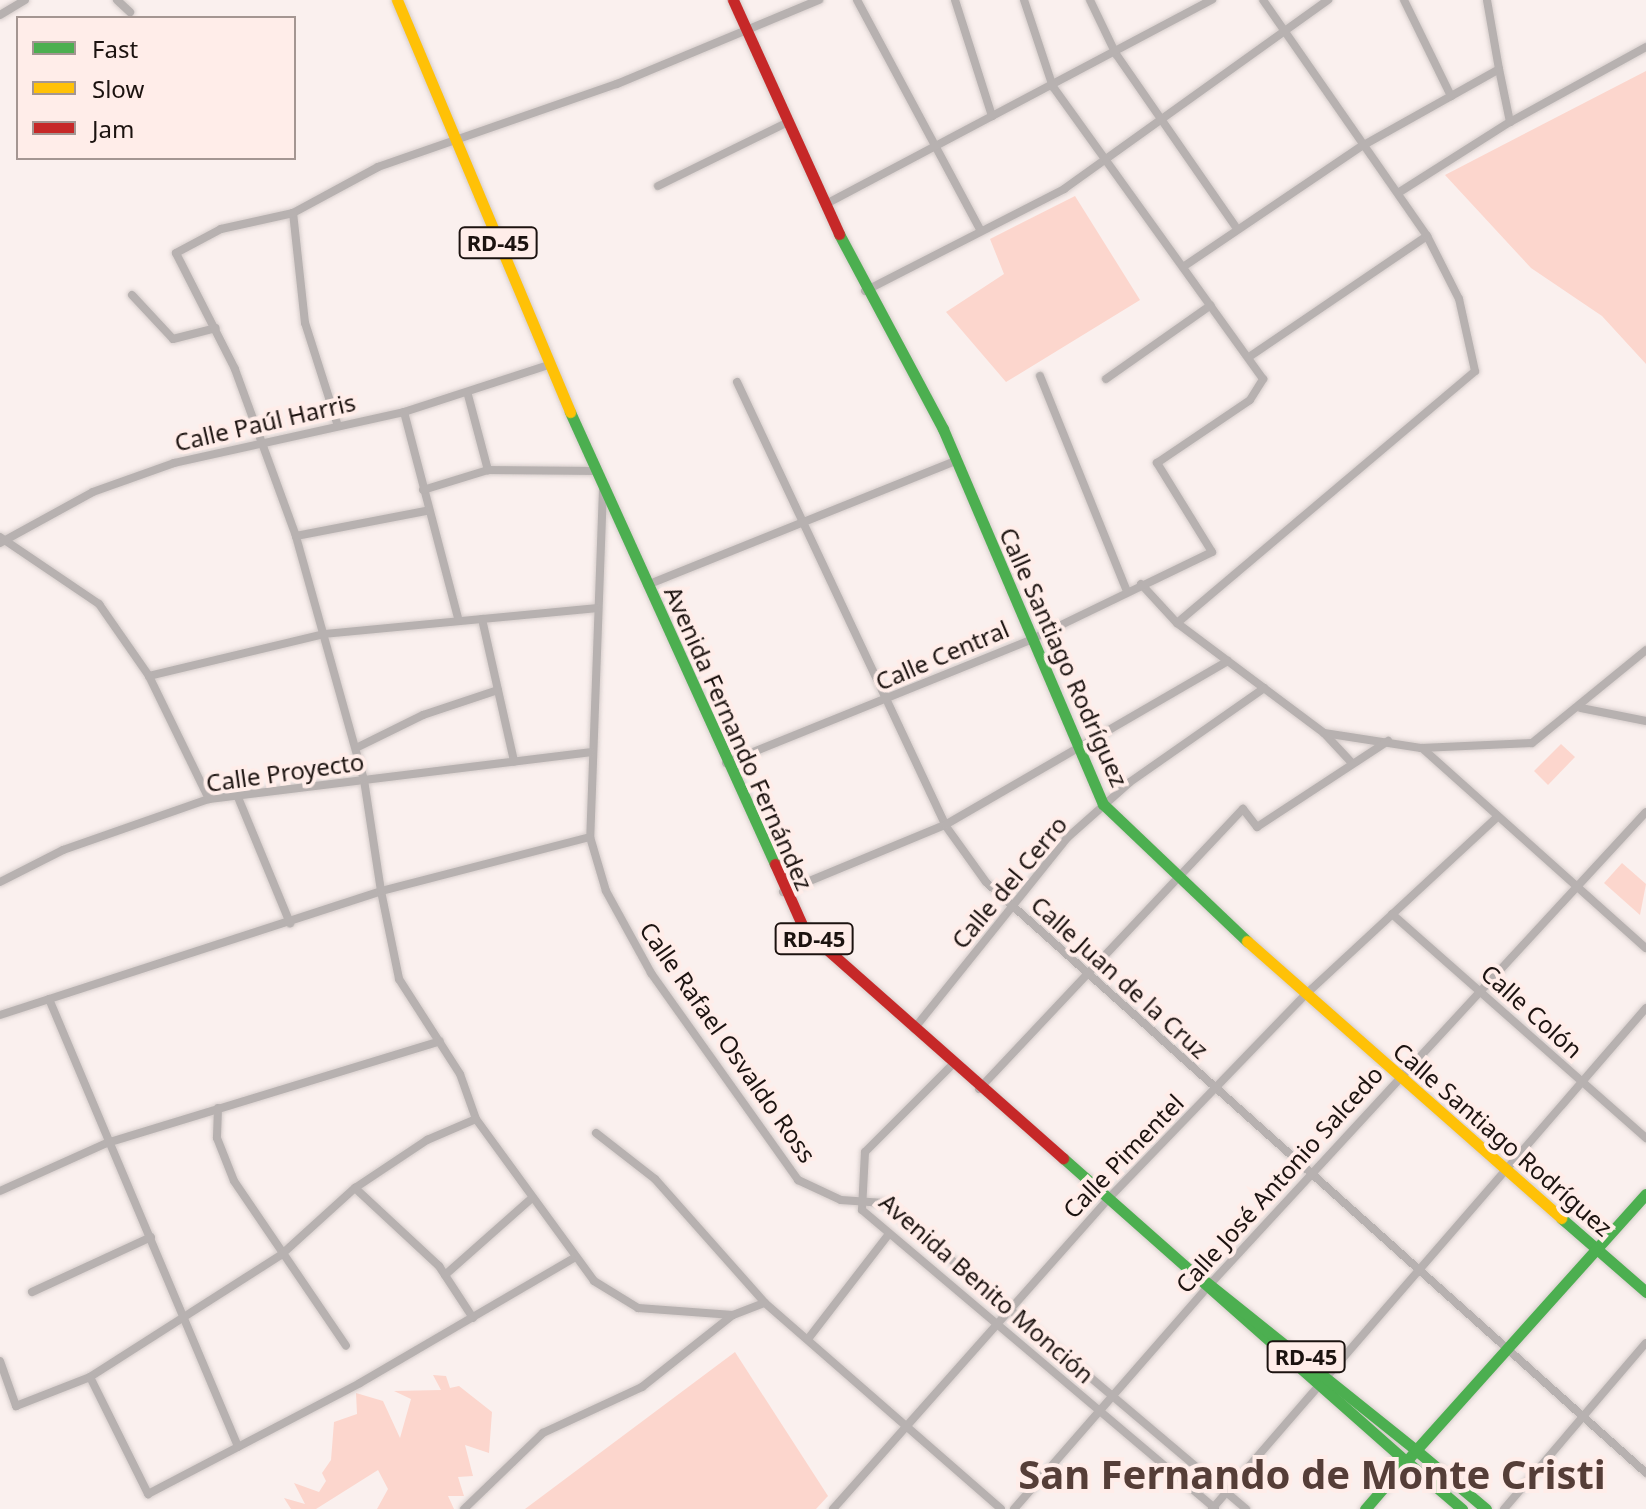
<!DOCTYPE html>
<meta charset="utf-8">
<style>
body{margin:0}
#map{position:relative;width:1646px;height:1509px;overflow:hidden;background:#faf0ee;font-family:"Noto Sans",sans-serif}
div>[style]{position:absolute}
.green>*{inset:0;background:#fcd6cd}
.roads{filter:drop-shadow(0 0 2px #d6cdcb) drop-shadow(0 0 2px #d6cdcb)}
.street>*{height:8px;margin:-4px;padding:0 4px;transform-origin:4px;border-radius:4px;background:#b7b1b0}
.fast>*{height:11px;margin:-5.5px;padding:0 5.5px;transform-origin:5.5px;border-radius:5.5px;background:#4caf50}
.slow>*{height:11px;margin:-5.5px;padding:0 5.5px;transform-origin:5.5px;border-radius:5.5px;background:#ffc107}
.jam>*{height:11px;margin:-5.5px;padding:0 5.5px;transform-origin:5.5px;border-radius:5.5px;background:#c62828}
span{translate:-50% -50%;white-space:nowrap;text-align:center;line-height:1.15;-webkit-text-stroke:8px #ffede9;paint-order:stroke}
.shield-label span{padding:2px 6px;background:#ffede9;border:2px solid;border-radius:6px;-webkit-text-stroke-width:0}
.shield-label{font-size:22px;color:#1c1310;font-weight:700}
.street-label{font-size:24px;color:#1c1310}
.town-label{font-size:40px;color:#553e38;font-weight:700}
.legend{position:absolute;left:16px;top:16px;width:280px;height:144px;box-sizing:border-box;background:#ffede9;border:2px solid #a49692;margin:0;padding:10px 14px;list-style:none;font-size:24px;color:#1c1310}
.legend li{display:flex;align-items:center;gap:16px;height:40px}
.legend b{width:40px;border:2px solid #a49692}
</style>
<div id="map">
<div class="green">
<div style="clip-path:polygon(1646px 71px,1646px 364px,1602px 316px,1531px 268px,1445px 175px)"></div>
<div style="clip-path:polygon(1075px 196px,1140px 300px,1006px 382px,946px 312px,1004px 274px,990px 239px)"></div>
<div style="clip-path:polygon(1561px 744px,1575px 757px,1548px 785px,1534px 771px)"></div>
<div style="clip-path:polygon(1622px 863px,1646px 884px,1640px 915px,1604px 883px)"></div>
<div style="clip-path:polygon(735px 1352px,828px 1496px,816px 1509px,525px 1509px)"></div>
<div style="clip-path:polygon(433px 1375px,446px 1376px,450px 1388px,459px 1386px,492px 1412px,489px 1453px,465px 1445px,473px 1476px,458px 1477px,464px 1496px,448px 1496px,454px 1509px,377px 1509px,388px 1489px,378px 1470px,316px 1509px,291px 1509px,284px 1498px,305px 1504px,294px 1483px,319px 1492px,326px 1481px,322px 1473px,331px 1460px,334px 1422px,357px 1414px,356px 1393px,383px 1401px,400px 1438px,411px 1399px,394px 1391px,441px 1390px)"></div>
</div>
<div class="roads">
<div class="street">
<div style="left:117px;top:0;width:18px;rotate:43deg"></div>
<div style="left:857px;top:0;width:260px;rotate:61.8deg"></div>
<div style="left:955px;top:0;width:122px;rotate:72.3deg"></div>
<div style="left:1090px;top:0;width:60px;rotate:64.3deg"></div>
<div style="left:1116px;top:54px;width:209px;rotate:55.3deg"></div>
<div style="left:1404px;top:0;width:107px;rotate:63.9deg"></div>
<div style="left:0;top:15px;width:29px;rotate:-31deg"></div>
<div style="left:1510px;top:122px;width:155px;rotate:-28.9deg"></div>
<div style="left:658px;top:186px;width:145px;rotate:-26.2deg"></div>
<div style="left:1398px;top:193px;width:133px;rotate:-32.4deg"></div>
<div style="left:1510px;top:122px;width:54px;rotate:-101.7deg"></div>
<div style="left:826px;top:204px;width:437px;rotate:-27.9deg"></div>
<div style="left:1183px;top:267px;width:216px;rotate:-34.1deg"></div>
<div style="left:1362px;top:146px;width:157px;rotate:-29.3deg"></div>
<div style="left:1499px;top:69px;width:70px;rotate:-99.9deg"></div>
<div style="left:865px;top:291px;width:224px;rotate:-27.1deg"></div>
<div style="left:1064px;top:189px;width:325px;rotate:-35.6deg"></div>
<div style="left:132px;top:295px;width:60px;rotate:47deg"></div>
<div style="left:173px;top:339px;width:44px;rotate:-14.3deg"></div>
<div style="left:1249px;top:357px;width:215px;rotate:-34.2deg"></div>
<div style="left:1040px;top:376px;width:230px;rotate:68deg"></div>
<div style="left:1106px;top:379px;width:128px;rotate:-35.2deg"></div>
<div style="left:737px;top:382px;width:489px;rotate:64.8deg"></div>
<div style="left:945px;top:825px;width:70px;rotate:54.3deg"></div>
<div style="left:986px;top:882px;width:886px;rotate:41.84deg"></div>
<div style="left:468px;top:395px;width:78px;rotate:75.1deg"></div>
<div style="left:404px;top:412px;width:216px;rotate:75.3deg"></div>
<div style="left:337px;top:423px;width:105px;rotate:-107.7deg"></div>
<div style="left:305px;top:323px;width:111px;rotate:-96.2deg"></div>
<div style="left:293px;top:213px;width:97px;rotate:-28.4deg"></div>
<div style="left:378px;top:167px;width:253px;rotate:-19.2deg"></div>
<div style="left:617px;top:84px;width:219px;rotate:-22.6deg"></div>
<div style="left:603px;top:489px;width:348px;rotate:92.1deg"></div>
<div style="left:590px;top:837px;width:56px;rotate:73.5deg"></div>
<div style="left:606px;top:891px;width:94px;rotate:61.2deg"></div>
<div style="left:651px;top:973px;width:254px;rotate:54.6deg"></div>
<div style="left:798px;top:1180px;width:47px;rotate:24.9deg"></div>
<div style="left:841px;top:1200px;width:43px;rotate:4deg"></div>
<div style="left:884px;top:1203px;width:474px;rotate:40.2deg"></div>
<div style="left:423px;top:490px;width:68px;rotate:-17.1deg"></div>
<div style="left:488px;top:470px;width:109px;rotate:0.5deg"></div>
<div style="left:296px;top:536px;width:132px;rotate:-10.9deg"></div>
<div style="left:0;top:537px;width:120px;rotate:34.1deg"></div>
<div style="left:99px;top:604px;width:88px;rotate:55.2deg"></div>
<div style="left:149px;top:676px;width:137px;rotate:64deg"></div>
<div style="left:0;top:543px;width:106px;rotate:-28.7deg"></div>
<div style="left:93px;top:492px;width:86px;rotate:-19.7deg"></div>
<div style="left:174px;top:463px;width:236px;rotate:-12.5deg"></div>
<div style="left:404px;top:412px;width:152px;rotate:-18deg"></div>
<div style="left:1141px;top:584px;width:53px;rotate:47.3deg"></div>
<div style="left:1177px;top:623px;width:184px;rotate:36.8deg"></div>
<div style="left:1324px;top:733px;width:41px;rotate:47deg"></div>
<div style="left:647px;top:585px;width:333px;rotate:-21.9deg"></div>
<div style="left:482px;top:619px;width:146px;rotate:77.3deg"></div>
<div style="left:1177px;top:623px;width:390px;rotate:-40.2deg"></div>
<div style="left:1475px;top:371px;width:74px;rotate:-102.5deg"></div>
<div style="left:1459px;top:299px;width:71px;rotate:-116.9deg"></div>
<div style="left:1427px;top:236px;width:287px;rotate:-124.8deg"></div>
<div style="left:149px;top:676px;width:180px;rotate:-13.5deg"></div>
<div style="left:324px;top:634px;width:274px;rotate:-5.4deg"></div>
<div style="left:1581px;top:708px;width:66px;rotate:11.3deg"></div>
<div style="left:1324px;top:733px;width:98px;rotate:8.8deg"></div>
<div style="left:1421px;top:748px;width:111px;rotate:-2.6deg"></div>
<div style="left:1532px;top:743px;width:147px;rotate:-39.2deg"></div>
<div style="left:356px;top:748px;width:75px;rotate:-26.2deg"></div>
<div style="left:423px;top:715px;width:79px;rotate:-18.4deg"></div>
<div style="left:1422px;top:748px;width:300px;rotate:41.8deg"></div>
<div style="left:726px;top:763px;width:328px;rotate:-22deg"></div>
<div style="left:1030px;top:640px;width:202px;rotate:-25.8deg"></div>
<div style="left:1212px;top:552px;width:105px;rotate:-121.7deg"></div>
<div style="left:1157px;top:463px;width:112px;rotate:-34.1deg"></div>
<div style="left:1250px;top:400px;width:25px;rotate:-58deg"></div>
<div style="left:1263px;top:379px;width:360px;rotate:-125.7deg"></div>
<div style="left:1053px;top:87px;width:92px;rotate:-108.4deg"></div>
<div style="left:237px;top:795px;width:139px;rotate:67.5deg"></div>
<div style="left:590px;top:837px;width:216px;rotate:165.5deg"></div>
<div style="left:381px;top:891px;width:90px;rotate:78.4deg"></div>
<div style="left:399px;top:979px;width:113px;rotate:57.3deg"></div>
<div style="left:460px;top:1074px;width:48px;rotate:70.4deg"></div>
<div style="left:476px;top:1119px;width:200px;rotate:53.9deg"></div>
<div style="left:594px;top:1281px;width:52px;rotate:31.5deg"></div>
<div style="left:638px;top:1308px;width:95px;rotate:4.2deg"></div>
<div style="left:0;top:882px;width:71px;rotate:-26.9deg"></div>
<div style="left:63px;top:850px;width:155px;rotate:-19.3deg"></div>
<div style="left:209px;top:799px;width:384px;rotate:-7deg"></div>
<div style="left:783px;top:892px;width:175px;rotate:-22.5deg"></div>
<div style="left:945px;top:825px;width:327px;rotate:-30.1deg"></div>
<div style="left:1392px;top:914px;width:339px;rotate:41.4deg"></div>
<div style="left:49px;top:999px;width:486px;rotate:67.1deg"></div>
<div style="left:0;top:1015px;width:401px;rotate:-18deg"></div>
<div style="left:381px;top:891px;width:112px;rotate:-98.7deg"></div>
<div style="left:364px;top:780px;width:253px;rotate:-105.6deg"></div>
<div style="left:296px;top:536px;width:178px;rotate:-110.1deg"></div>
<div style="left:235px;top:369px;width:130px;rotate:-117deg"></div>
<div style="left:176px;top:253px;width:51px;rotate:-28.1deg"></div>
<div style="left:221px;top:229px;width:74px;rotate:-12.5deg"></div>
<div style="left:914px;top:1029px;width:245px;rotate:-51.3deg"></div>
<div style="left:1067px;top:838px;width:84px;rotate:-41.6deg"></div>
<div style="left:1130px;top:782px;width:164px;rotate:-35deg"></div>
<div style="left:952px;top:1065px;width:123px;rotate:135deg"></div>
<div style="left:865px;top:1152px;width:58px;rotate:93deg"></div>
<div style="left:862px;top:1210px;width:462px;rotate:40.2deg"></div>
<div style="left:979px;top:1089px;width:385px;rotate:-46.7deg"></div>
<div style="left:1243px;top:809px;width:23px;rotate:52deg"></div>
<div style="left:1257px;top:827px;width:157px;rotate:-33.3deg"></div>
<div style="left:218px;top:1108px;width:30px;rotate:92deg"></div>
<div style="left:217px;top:1138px;width:46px;rotate:68.4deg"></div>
<div style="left:234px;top:1181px;width:199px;rotate:55.8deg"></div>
<div style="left:596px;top:1133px;width:75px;rotate:37.9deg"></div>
<div style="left:655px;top:1179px;width:166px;rotate:48.4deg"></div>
<div style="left:765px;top:1303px;width:313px;rotate:41.1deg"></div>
<div style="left:355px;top:1188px;width:115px;rotate:42.9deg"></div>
<div style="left:439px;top:1266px;width:62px;rotate:56.8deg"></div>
<div style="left:0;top:1191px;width:117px;rotate:-24.2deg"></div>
<div style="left:107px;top:1143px;width:348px;rotate:-17deg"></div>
<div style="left:445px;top:1275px;width:115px;rotate:-41.5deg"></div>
<div style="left:32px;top:1292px;width:131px;rotate:-24.8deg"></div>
<div style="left:808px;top:1339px;width:133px;rotate:-52.4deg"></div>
<div style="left:0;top:1361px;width:48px;rotate:70.4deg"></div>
<div style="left:16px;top:1406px;width:79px;rotate:-21.4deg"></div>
<div style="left:90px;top:1377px;width:227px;rotate:-32.6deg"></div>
<div style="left:281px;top:1255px;width:100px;rotate:-42.2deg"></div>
<div style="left:355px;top:1188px;width:87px;rotate:-33.7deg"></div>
<div style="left:427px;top:1140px;width:53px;rotate:-23.2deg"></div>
<div style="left:90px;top:1377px;width:131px;rotate:63.6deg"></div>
<div style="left:148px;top:1494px;width:239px;rotate:-27.6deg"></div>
<div style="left:360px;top:1383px;width:246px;rotate:-30.3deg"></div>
<div style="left:464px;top:1509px;width:110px;rotate:-43.9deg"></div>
<div style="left:543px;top:1433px;width:109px;rotate:-24.9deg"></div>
<div style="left:642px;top:1387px;width:116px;rotate:-38.4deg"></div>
<div style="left:733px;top:1315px;width:34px;rotate:-21deg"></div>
<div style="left:833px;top:1509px;width:414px;rotate:-48.4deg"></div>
<div style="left:1108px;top:1199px;width:282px;rotate:-46deg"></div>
<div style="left:1304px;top:996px;width:263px;rotate:-42.8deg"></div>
<div style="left:1014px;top:1509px;width:303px;rotate:-48.9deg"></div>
<div style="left:1213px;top:1281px;width:638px;rotate:-47.29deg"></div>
<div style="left:1212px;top:1509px;width:663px;rotate:-49.1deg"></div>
<div style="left:1504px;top:1509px;width:218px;rotate:-49.5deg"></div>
</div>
<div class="fast">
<div style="left:839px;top:234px;width:221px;rotate:61.9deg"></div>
<div style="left:943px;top:429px;width:408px;rotate:66.9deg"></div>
<div style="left:1103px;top:804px;width:199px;rotate:43.6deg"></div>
<div style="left:570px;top:412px;width:496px;rotate:65.6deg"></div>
<div style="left:1063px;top:1158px;width:458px;rotate:41.5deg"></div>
<div style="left:1561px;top:1218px;width:113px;rotate:41deg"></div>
<div style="left:1195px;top:1273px;width:283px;rotate:38.7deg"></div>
<div style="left:1416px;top:1450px;width:78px;rotate:130.8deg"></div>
<div style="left:1406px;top:1461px;width:74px;rotate:40.6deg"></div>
<div style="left:1486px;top:1509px;width:92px;rotate:-139.9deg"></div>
<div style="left:1416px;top:1450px;width:344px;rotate:-48.1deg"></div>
</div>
<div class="slow">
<div style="left:397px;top:0;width:447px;rotate:67.2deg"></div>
<div style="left:1247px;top:941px;width:419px;rotate:41.4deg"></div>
</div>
<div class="jam">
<div style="left:733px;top:0;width:257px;rotate:65.6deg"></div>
<div style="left:775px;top:864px;width:71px;rotate:66deg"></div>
<div style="left:804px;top:929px;width:346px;rotate:41.5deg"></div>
</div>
</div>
<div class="shield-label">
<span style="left:498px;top:243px">RD-45</span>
<span style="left:814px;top:939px">RD-45</span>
<span style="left:1306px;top:1357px">RD-45</span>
</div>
<div class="street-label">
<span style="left:265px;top:422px;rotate:-13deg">Calle Paúl Harris</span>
<span style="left:942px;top:655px;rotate:-23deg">Calle Central</span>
<span style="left:1064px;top:657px;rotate:66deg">Calle Santiago Rodríguez</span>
<span style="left:739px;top:738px;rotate:66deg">Avenida Fernando Fernández</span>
<span style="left:285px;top:772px;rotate:-8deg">Calle Proyecto</span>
<span style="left:1009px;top:882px;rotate:-50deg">Calle del Cerro</span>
<span style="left:1120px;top:977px;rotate:42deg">Calle Juan de la Cruz</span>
<span style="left:1532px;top:1011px;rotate:42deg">Calle Colón</span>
<span style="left:728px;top:1042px;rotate:55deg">Calle Rafael Osvaldo Ross</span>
<span style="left:1503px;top:1139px;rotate:41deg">Calle Santiago Rodríguez</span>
<span style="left:1123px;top:1156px;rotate:-46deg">Calle Pimentel</span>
<span style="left:1279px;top:1179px;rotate:-48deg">Calle José Antonio Salcedo</span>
<span style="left:987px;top:1288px;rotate:41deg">Avenida Benito Monción</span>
</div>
<div class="town-label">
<span style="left:1312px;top:1474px">San Fernando de Monte Cristi</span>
</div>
<ul class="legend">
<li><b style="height:10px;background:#4caf50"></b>Fast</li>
<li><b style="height:10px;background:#ffc107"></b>Slow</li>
<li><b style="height:10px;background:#c62828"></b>Jam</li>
</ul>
</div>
